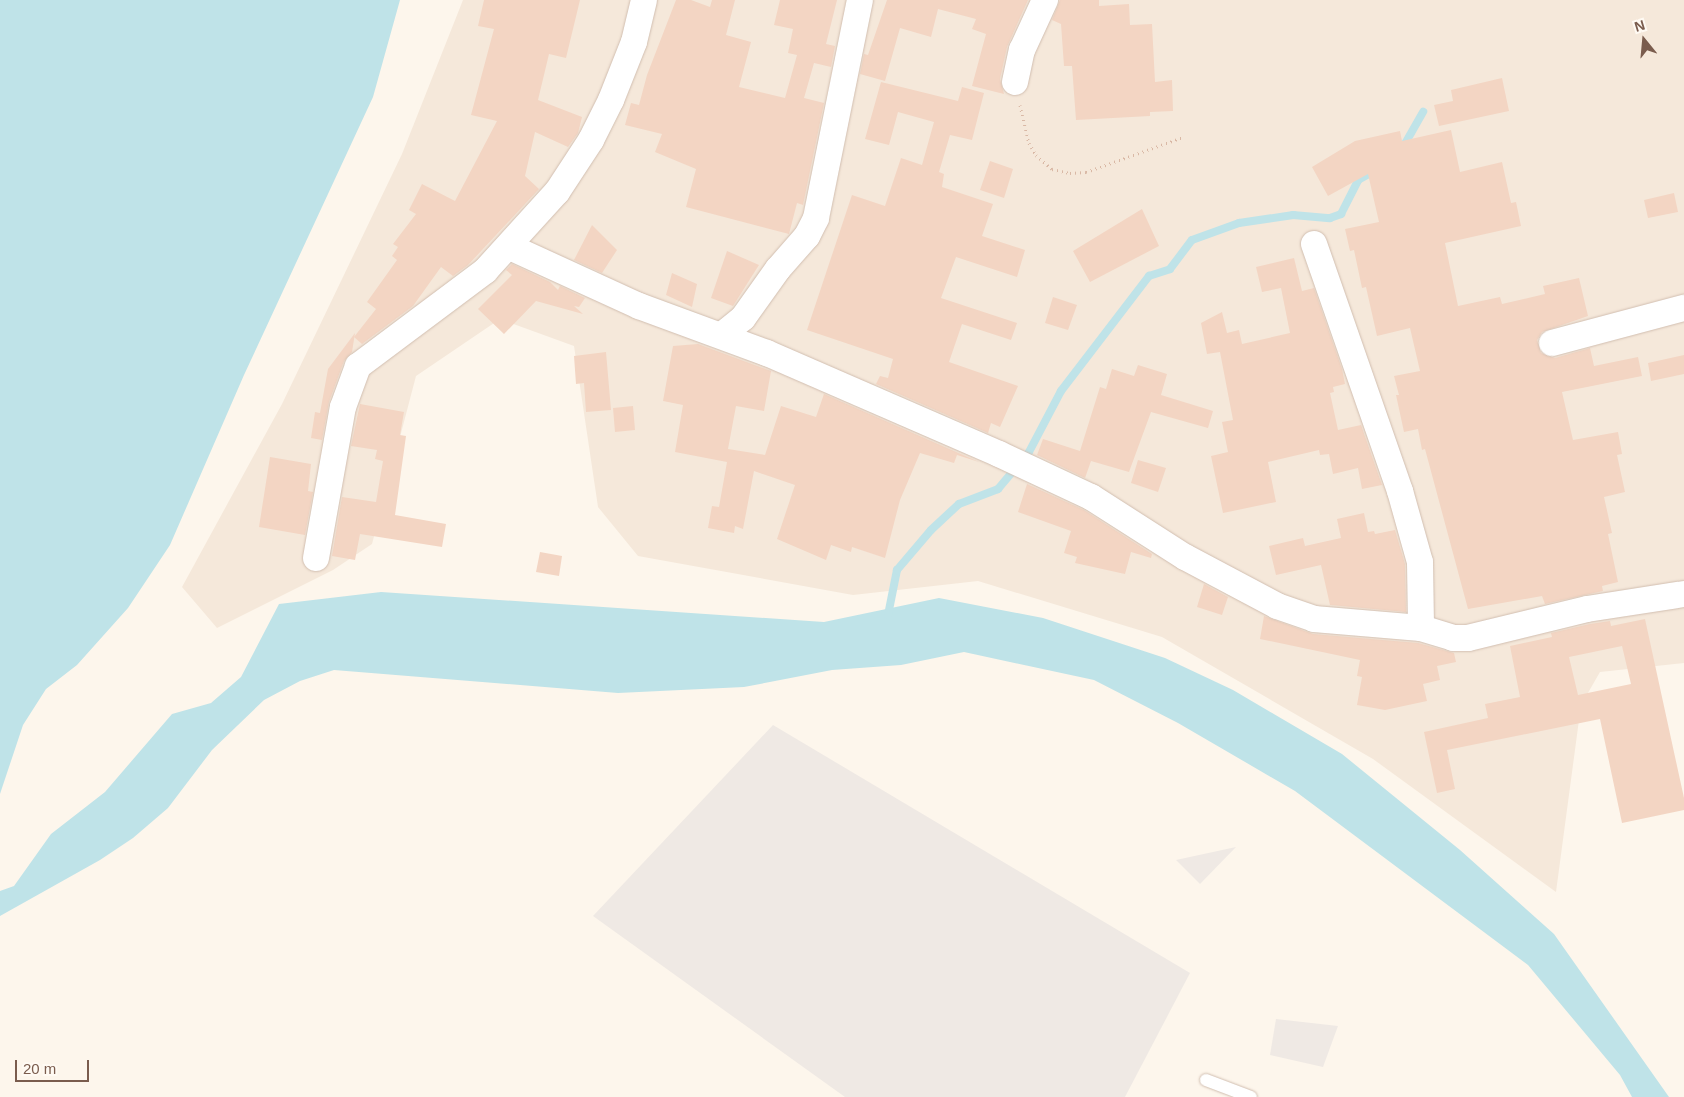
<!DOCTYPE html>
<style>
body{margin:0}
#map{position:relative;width:1684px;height:1097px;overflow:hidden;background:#fdf6ec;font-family:Arial,sans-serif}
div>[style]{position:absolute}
.residential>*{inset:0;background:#f5e8da}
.industrial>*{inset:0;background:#efe9e4}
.water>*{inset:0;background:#bfe3e8}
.stream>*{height:8px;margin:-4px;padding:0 4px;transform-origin:4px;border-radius:4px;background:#bfe3e8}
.building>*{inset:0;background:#f3d5c3}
.path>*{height:3px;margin-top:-1.5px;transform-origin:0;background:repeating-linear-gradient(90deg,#d9b8a5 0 1px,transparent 0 5px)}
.roads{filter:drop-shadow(0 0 1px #d1beb0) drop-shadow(0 0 1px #d1beb0)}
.lane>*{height:12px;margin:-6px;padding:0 6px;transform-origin:6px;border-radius:6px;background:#fff}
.street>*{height:26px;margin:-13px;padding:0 13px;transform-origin:13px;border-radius:13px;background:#fff}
span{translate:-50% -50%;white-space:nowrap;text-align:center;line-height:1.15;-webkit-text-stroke:5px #fffaf3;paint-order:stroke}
.north{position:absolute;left:1619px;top:15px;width:50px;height:50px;-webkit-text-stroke:4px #fffaf3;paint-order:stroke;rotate:343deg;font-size:14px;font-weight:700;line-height:20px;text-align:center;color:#7a5c4d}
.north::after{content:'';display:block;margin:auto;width:18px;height:22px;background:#7a5c4d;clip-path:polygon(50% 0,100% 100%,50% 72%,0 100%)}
.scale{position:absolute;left:15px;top:1060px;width:74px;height:22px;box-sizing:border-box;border:2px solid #7a5c4d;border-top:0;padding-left:6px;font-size:15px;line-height:18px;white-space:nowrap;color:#7a5c4d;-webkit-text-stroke:4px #fffaf3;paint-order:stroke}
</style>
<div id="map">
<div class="residential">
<div style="clip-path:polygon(463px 0,1684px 0,1684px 663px,1600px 672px,1581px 705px,1556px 892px,1373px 759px,1162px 637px,978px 581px,853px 595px,638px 556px,598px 507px,574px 346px,500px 319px,416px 376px,372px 544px,333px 570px,217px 628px,182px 587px,282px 404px,402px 154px)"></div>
</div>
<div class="industrial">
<div style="clip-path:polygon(773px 725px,1190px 973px,1125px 1097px,845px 1097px,593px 916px)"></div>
<div style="clip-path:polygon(1236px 847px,1200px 884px,1176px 860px)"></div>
<div style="clip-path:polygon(1276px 1019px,1338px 1026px,1323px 1067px,1270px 1055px)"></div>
</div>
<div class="water">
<div style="clip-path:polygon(0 0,400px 0,373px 97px,244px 375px,170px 545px,128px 608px,77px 665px,46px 689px,23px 725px,0 794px)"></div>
<div style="clip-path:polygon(381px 592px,824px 622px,939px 598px,1043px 618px,1165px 658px,1233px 690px,1342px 754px,1460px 850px,1554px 934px,1669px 1097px,1632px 1097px,1620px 1075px,1528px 965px,1295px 791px,1178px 723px,1094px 680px,964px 652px,901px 665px,832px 670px,744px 687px,618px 693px,334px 670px,300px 681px,264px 700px,212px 750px,168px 808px,133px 838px,100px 860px,0 916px,0 891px,14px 886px,51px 834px,105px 792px,172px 714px,211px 703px,241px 677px,279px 604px)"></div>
</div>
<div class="stream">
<div style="left:1402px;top:149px;width:43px;rotate:-60.4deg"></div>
<div style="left:888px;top:615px;width:46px;rotate:-78.7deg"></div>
<div style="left:897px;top:570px;width:52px;rotate:-49.6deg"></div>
<div style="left:931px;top:530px;width:38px;rotate:-43deg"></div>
<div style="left:959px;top:504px;width:42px;rotate:-21deg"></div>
<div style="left:998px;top:489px;width:48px;rotate:-50deg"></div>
<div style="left:1029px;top:452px;width:69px;rotate:-62.3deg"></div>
<div style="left:1061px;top:391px;width:145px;rotate:-52.6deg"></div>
<div style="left:1149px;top:276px;width:22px;rotate:-18deg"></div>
<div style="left:1170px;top:269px;width:36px;rotate:-53deg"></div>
<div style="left:1192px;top:240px;width:50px;rotate:-19.9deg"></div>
<div style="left:1239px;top:223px;width:55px;rotate:-8.4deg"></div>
<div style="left:1293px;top:215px;width:37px;rotate:5deg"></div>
<div style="left:1330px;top:218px;width:12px;rotate:-20deg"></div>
<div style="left:1341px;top:214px;width:38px;rotate:-63deg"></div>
<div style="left:1358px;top:180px;width:21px;rotate:-29deg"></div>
</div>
<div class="building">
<div style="clip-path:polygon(484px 0,580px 0,566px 58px,549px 54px,538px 100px,582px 117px,578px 133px,568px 147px,535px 132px,525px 176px,539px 189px,468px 265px,453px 276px,441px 267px,413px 306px,362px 344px,354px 337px,376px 309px,367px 302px,397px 260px,392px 256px,398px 247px,393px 244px,416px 214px,409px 210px,422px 184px,455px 201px,497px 121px,471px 115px,494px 29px,478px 26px)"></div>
<div style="clip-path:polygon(676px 0,691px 0,710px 7px,712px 0,735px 0,726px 35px,751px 42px,739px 87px,785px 98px,797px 55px,788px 53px,793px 29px,774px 25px,780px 0,837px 0,826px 44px,835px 46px,831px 67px,814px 63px,804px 98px,824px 103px,803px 205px,797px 203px,789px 234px,686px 207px,696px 169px,655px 152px,662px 134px,625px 125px,631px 103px,639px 105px,647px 75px)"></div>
<div style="clip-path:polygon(887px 0,1028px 0,1007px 47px,1000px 79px,1004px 94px,972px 86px,986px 34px,972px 29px,976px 19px,938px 9px,931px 37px,900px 28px,885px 81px,860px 74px,864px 54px,868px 55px)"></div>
<div style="clip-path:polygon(1060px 0,1099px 0,1099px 6px,1129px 4px,1130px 25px,1152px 24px,1155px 82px,1172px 80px,1173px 111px,1150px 112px,1150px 116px,1076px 120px,1072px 66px,1064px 66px,1061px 24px,1052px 20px)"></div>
<div style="clip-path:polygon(1502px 78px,1509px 111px,1439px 126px,1434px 105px,1453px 101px,1451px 90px)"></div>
<div style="clip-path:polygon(881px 82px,958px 101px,962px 87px,984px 93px,972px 140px,950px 135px,939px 172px,944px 174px,942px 187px,993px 204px,982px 236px,1025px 250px,1017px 277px,956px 257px,941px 298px,1017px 323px,1011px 340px,962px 324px,949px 362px,1018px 386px,1000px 427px,991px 423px,988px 433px,876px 384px,880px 376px,888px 378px,893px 359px,807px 330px,852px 195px,885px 206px,901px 158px,922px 165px,934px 122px,898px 112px,889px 145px,865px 139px)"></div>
<div style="clip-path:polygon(1451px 130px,1460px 172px,1502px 162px,1511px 203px,1516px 202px,1521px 226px,1445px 243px,1458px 306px,1500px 297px,1502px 304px,1545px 294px,1543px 286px,1579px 278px,1588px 316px,1542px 332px,1537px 340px,1541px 353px,1555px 358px,1590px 348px,1594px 366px,1638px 357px,1642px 376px,1562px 392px,1573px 440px,1618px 432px,1622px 454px,1617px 455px,1625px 492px,1604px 497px,1612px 533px,1608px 534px,1618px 582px,1602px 586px,1603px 591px,1545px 604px,1542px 596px,1468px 609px,1425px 449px,1422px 450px,1418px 429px,1404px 432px,1396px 395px,1399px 395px,1394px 376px,1420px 371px,1410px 328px,1377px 336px,1366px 287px,1362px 288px,1354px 250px,1350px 251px,1345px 229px,1379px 222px,1368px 174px,1328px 196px,1312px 167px,1355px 141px,1400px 131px,1402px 141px)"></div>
<div style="clip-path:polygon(990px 161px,1013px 169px,1004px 198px,980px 190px)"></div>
<div style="clip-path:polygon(1674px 193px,1678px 212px,1648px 218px,1644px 200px)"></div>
<div style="clip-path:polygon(1142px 209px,1159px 246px,1090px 282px,1073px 251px)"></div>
<div style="clip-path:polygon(592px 225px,617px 250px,602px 273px,574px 260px)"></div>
<div style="clip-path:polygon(727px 251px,759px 265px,733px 306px,711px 298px)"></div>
<div style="clip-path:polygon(1294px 258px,1302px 291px,1314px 288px,1342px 369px,1345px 384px,1333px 387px,1334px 392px,1330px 393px,1338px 430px,1361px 425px,1382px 485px,1362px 489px,1358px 468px,1333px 474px,1329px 454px,1320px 455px,1319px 450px,1268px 462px,1276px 502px,1223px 513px,1211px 456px,1228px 452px,1222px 422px,1233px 420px,1220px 352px,1207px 354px,1201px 323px,1222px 312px,1227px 333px,1239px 330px,1242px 344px,1290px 333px,1281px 288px,1262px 292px,1256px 267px)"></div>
<div style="clip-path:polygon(512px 264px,550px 282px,558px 290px,560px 286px,585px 298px,579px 307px,574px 306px,583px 314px,536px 301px,504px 334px,478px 309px,512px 275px,506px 270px)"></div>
<div style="clip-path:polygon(672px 273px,697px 284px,692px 307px,666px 295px)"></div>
<div style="clip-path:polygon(1053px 297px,1077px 305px,1068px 330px,1045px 323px)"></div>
<div style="clip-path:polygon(355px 333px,352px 352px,344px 361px,329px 402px,322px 440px,311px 438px,315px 412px,320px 413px,328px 369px)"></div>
<div style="clip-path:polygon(698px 344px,771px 371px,764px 411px,736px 406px,728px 449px,765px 455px,781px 406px,816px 417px,824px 394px,979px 462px,957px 455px,954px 463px,920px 453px,900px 500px,885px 558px,852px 547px,851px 552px,831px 545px,826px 560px,777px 539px,795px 485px,754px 471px,743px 529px,735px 526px,734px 533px,708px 528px,712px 506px,719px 507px,727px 462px,675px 452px,683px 405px,663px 401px,673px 346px)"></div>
<div style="clip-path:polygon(606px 352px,611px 410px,586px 412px,584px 383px,576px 384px,574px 356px)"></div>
<div style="clip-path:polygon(1684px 355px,1684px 374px,1651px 381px,1648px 363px)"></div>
<div style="clip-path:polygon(1138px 365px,1167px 374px,1161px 395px,1213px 411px,1208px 428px,1151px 412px,1129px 472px,1091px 461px,1085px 478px,1037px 455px,1043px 439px,1080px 451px,1100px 387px,1106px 389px,1112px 369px,1134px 376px)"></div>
<div style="clip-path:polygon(360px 404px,404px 412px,400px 435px,406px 436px,395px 515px,446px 524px,442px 547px,360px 534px,355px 560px,332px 556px,342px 497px,376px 502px,383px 461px,375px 459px,377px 450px,351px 446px)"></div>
<div style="clip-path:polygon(633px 406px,635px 430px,615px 432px,613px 408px)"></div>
<div style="clip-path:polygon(270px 457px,311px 464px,308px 491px,313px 492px,305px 535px,259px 527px)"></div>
<div style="clip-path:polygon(1138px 460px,1166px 468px,1158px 492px,1131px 483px)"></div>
<div style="clip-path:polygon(1027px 484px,1084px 510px,1152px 554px,1151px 558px,1131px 552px,1125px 574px,1075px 563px,1077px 557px,1064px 553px,1071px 531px,1018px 512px)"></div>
<div style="clip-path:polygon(1364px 513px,1368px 532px,1374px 531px,1375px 534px,1395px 530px,1405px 564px,1406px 612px,1330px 605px,1321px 565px,1276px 575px,1269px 546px,1303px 538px,1305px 546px,1341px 538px,1337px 519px)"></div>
<div style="clip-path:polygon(540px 552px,562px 556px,559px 576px,536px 572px)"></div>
<div style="clip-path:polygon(1204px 584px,1228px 597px,1222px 615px,1197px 607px)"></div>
<div style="clip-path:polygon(1264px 616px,1313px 634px,1418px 643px,1454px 653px,1456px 662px,1437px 666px,1440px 680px,1423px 684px,1427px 701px,1385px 710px,1357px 705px,1362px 677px,1357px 676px,1360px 660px,1260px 639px)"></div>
<div style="clip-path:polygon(evenodd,1645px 619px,1684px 798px,1684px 810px,1622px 823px,1600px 719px,1447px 750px,1455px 789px,1437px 793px,1424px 732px,1488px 718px,1485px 704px,1520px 697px,1510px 646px,1552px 637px,1551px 633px,1590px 624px,1610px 621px,1611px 626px,1645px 619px,1622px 646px,1631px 684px,1578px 695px,1569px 657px,1622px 646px)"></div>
</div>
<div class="path">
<div style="left:1020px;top:105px;width:39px;rotate:77deg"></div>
<div style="left:1029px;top:143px;width:14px;rotate:60deg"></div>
<div style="left:1036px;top:155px;width:21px;rotate:41deg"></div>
<div style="left:1052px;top:169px;width:18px;rotate:13deg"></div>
<div style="left:1070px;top:173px;width:16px;rotate:-4deg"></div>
<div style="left:1086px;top:172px;width:103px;rotate:-19.8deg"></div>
</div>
<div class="roads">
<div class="lane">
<div style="left:1206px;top:1080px;width:48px;rotate:20.7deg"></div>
</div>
<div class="street">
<div style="left:1015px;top:82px;width:33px;rotate:-78deg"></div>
<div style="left:1022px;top:50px;width:55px;rotate:-65.3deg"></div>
<div style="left:1314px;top:244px;width:262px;rotate:70.8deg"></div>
<div style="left:1400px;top:491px;width:74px;rotate:74.3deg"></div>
<div style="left:1420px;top:562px;width:66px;rotate:89.1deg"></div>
<div style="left:510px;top:247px;width:142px;rotate:24.6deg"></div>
<div style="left:639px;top:306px;width:136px;rotate:20.2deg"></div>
<div style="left:767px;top:353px;width:253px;rotate:23.5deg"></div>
<div style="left:999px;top:454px;width:102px;rotate:25.1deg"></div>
<div style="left:1091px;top:497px;width:112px;rotate:32.6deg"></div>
<div style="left:1185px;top:557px;width:104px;rotate:28deg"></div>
<div style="left:1277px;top:606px;width:39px;rotate:19deg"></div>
<div style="left:1314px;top:619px;width:107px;rotate:4.8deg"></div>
<div style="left:1421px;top:628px;width:34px;rotate:17deg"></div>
<div style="left:1453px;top:638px;width:15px"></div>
<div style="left:1468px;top:638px;width:122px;rotate:-13.7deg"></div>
<div style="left:1587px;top:609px;width:98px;rotate:-8.8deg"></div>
<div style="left:722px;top:335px;width:27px;rotate:-39deg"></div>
<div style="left:743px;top:318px;width:60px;rotate:-54.5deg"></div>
<div style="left:778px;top:269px;width:44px;rotate:-48.7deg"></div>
<div style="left:807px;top:236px;width:20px;rotate:-63deg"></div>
<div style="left:816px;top:218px;width:222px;rotate:-78.6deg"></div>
<div style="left:1552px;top:343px;width:137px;rotate:-14.9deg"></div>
<div style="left:316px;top:558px;width:153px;rotate:-79.9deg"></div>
<div style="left:343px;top:407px;width:44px;rotate:-69.9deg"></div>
<div style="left:358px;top:366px;width:159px;rotate:-36.8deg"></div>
<div style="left:485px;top:271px;width:107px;rotate:-47.7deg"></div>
<div style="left:557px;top:192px;width:62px;rotate:-56.8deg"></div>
<div style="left:591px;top:140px;width:45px;rotate:-63.4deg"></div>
<div style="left:611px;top:100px;width:62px;rotate:-68.4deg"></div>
<div style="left:634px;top:42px;width:43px;rotate:-76.6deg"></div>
</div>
</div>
<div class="north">N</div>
<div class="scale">20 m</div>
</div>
